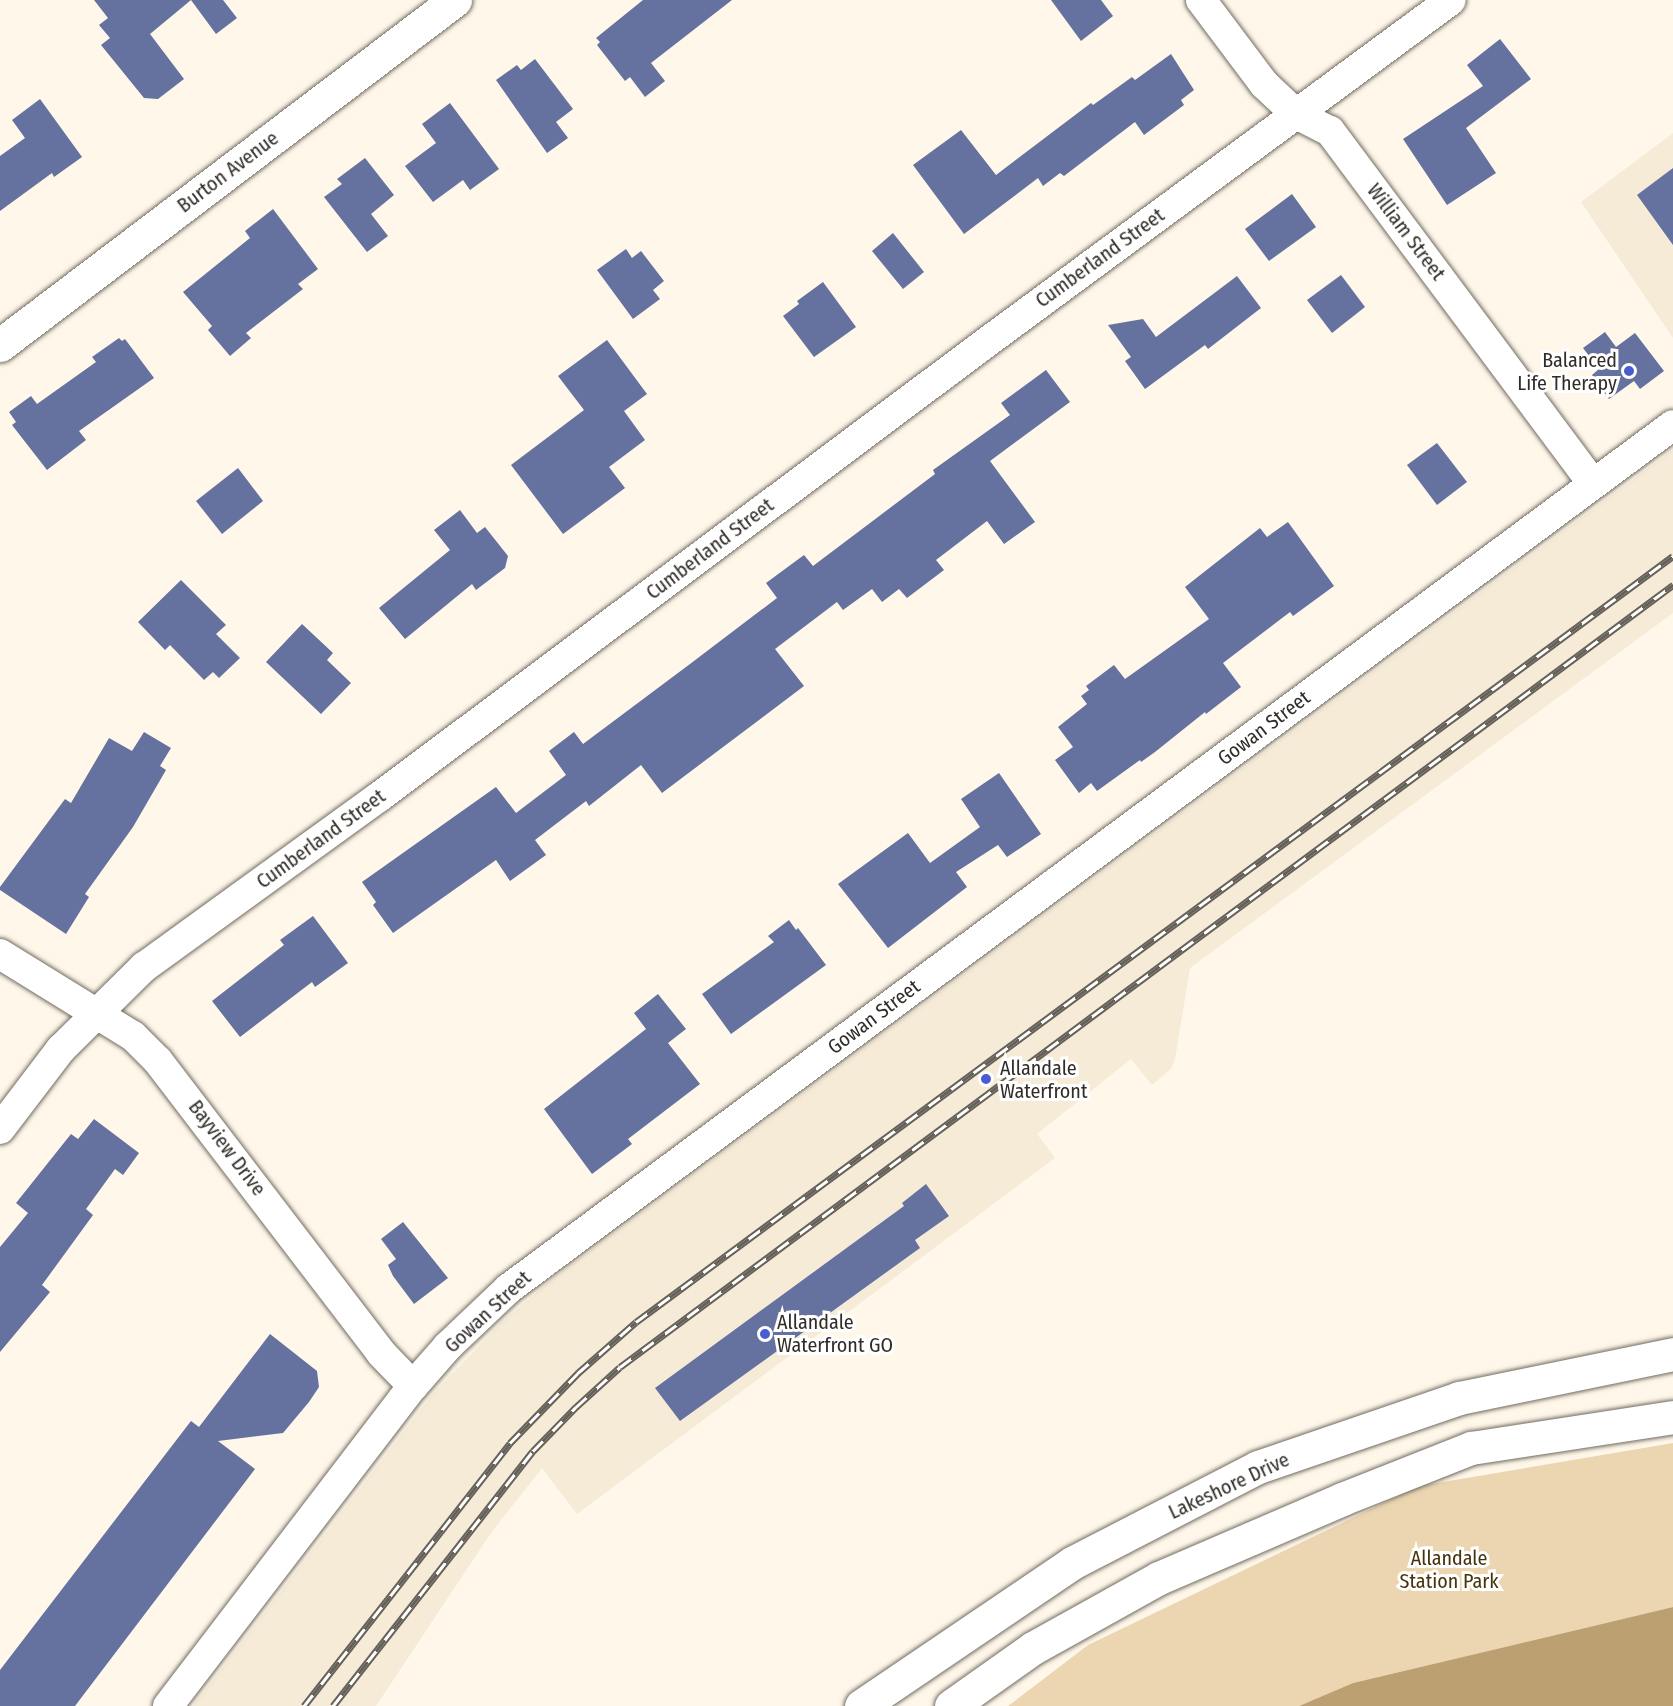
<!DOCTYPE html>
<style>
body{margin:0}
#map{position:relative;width:1673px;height:1706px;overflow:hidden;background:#fef7ea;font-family:"Fira Sans Condensed",sans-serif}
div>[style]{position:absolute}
.built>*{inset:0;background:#f6ebd7}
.green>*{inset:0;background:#ecd6b1}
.water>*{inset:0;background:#bca071}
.building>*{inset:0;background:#65719e}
.roads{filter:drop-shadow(0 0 2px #726b60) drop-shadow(0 0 2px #726b60)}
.minor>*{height:30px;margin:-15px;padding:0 15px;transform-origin:15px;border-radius:15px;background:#fff}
.secondary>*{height:33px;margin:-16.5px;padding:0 16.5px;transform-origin:16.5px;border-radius:16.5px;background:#fff}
.rail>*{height:7px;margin-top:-3.5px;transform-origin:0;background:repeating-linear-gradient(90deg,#fff 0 14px,#65615a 0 28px);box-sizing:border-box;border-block:2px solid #65615a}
.dots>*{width:16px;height:16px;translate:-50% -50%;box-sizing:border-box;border:3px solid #fff;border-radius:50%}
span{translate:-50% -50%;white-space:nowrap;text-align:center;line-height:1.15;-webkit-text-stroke:6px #fff;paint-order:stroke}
.street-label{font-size:20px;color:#302d29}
.poi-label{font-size:20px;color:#302d29}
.right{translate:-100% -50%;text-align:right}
.left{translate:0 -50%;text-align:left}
.park-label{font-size:20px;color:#47330b}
</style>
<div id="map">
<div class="built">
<div style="clip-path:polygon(1673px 133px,1673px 338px,1581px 202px)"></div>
<div style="clip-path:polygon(1673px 450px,1673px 613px,1190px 968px,1175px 1059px,1171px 1069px,1152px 1085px,1131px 1059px,1037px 1134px,1055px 1158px,577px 1514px,542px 1468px,491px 1533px,376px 1706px,193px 1706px,432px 1395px,503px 1321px,556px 1276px)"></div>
</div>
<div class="green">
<div style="clip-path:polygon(1673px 1443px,1673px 1607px,1353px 1683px,1299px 1706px,1008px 1706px,1088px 1645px,1419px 1486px)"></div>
</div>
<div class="water">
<div style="clip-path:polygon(1673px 1607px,1673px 1706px,1299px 1706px,1353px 1683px)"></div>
</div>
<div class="building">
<div style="clip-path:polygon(94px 0,223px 0,237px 18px,216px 34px,191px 0,150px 34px,184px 79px,158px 99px,144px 98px,101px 45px,110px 38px,99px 25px,108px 18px)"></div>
<div style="clip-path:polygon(643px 0,732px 0,651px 63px,665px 81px,645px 97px,630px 77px,625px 81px,597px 45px,600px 42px,596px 38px)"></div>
<div style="clip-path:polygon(1051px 0,1101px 0,1113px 16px,1081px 41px)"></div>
<div style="clip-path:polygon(1500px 39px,1531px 79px,1466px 128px,1496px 173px,1447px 205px,1403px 139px,1483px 86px,1467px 65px)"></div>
<div style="clip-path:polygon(1171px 54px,1194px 90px,1181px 100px,1184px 105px,1144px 135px,1135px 122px,1064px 176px,1060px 173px,1043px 186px,1038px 178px,964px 234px,913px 165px,961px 130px,996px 175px,1091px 103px,1093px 105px,1132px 77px,1135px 80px)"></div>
<div style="clip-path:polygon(535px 59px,573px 109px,556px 122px,568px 138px,547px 153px,496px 80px,517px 65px,521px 70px)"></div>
<div style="clip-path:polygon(40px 99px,82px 157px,54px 177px,52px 173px,0 211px,0 156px,25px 138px,12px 120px)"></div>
<div style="clip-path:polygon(450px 103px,499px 169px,470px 190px,463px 180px,433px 202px,405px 166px,436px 143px,422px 124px)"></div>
<div style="clip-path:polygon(365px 158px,394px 195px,371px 214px,388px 236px,367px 252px,324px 197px,342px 184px,337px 179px)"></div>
<div style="clip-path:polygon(1673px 168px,1673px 245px,1637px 195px)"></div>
<div style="clip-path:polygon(1292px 194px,1316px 227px,1269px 261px,1245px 229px)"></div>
<div style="clip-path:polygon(273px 209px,318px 269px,298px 284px,303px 289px,246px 333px,251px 338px,230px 356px,208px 330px,212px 326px,183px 292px,250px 238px,245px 231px)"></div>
<div style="clip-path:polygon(893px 233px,924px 272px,903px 289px,872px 251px)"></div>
<div style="clip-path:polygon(626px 249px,632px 258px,641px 251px,664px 281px,653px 290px,660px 299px,633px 319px,597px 270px)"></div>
<div style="clip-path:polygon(1341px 275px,1365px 307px,1332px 333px,1307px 300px)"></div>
<div style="clip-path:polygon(1237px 276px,1261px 308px,1208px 349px,1205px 345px,1145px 389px,1125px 361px,1131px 357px,1108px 325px,1143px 319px,1156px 337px)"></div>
<div style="clip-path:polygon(823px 282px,856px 327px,814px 357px,783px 316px,799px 304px,797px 301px)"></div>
<div style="clip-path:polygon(1605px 332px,1616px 347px,1635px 333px,1664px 371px,1640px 389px,1634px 381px,1609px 399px,1592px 375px,1599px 369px,1583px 348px)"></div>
<div style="clip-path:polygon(119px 338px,122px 341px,125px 339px,154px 378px,79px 431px,86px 440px,47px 470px,12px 425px,16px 422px,9px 412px,31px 396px,37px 404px,96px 362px,92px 357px)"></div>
<div style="clip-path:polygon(607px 340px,647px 394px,624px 411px,645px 440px,609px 467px,625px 488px,563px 534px,511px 465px,584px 410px,558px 376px)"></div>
<div style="clip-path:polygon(1046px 370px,1070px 402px,990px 461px,1035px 522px,1004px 544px,987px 521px,936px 560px,944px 570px,907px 598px,899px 589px,882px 602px,872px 589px,843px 610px,837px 602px,775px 649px,804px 686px,662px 793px,641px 765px,589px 806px,586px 801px,535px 840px,546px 855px,510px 881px,496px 860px,393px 933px,373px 905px,376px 902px,362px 882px,496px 787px,516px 813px,566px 775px,549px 751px,574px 732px,583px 744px,690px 664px,777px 598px,766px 583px,804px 555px,813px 566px,935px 474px,933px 470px,1010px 415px,1001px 403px)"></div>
<div style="clip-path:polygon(1437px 443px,1467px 482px,1437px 505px,1407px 465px)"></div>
<div style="clip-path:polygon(238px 468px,263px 501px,222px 534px,196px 501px)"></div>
<div style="clip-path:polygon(460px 510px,477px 533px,485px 527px,508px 556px,505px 568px,476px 590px,472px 584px,405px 639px,379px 608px,450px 550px,434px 530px)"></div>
<div style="clip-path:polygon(1288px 522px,1334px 586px,1293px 616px,1290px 612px,1223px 663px,1241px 687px,1206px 714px,1205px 712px,1155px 752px,1141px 762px,1140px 760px,1097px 791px,1091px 783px,1079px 793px,1055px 760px,1073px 747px,1058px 727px,1087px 704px,1081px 696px,1089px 690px,1086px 686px,1114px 665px,1125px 679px,1209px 619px,1185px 587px,1260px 528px,1267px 537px)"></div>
<div style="clip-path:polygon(181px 580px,226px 625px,216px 634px,240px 658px,219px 678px,213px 672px,204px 680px,170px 645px,165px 650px,138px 622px)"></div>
<div style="clip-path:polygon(302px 624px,333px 653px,327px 660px,351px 683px,321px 714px,266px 662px)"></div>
<div style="clip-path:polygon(144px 732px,171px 748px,160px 766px,166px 770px,133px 827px,85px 894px,89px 897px,66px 934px,0 890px,0 887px,65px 799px,71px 803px,109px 738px,132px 751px)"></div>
<div style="clip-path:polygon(999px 773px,1041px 834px,1007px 857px,998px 845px,956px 872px,967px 887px,888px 948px,838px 884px,908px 833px,930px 863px,980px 827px,961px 799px)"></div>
<div style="clip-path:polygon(313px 916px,348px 963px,315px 987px,312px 982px,240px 1037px,212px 1001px,284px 945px,280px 940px)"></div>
<div style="clip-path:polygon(789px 920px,796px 930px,798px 928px,826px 965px,731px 1034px,702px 994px,774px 942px,768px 936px)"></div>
<div style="clip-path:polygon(658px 994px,686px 1029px,668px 1043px,700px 1084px,628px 1139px,632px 1144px,592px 1174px,544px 1109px,646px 1029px,634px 1013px)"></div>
<div style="clip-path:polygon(94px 1119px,139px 1153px,123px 1175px,115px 1169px,86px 1209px,93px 1215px,42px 1285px,50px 1292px,0 1352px,0 1247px,28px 1213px,16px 1203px,71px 1134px,78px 1139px)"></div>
<div style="clip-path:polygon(926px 1184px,949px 1216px,915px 1240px,920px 1248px,680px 1421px,655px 1388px,904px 1206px,902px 1203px)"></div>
<div style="clip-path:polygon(403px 1222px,448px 1278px,414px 1304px,393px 1276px,388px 1265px,396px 1259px,381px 1239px)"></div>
<div style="clip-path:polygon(270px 1334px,317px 1371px,319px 1387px,309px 1402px,283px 1433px,218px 1441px,255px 1469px,75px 1706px,0 1706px,0 1670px,191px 1421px,199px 1427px)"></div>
</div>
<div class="roads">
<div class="minor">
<div style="left:1201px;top:0;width:105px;rotate:53.1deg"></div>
<div style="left:1264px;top:84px;width:44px;rotate:43.2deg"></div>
<div style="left:1296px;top:114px;width:38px;rotate:27deg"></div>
<div style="left:1330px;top:131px;width:440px;rotate:53.3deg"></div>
<div style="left:0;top:954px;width:156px;rotate:31.7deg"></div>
<div style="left:133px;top:1036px;width:35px;rotate:45deg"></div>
<div style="left:158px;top:1061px;width:367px;rotate:52.6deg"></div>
<div style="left:381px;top:1353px;width:46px;rotate:45.9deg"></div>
<div style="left:0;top:1129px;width:101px;rotate:-52.7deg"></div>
<div style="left:61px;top:1049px;width:117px;rotate:-44.7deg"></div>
<div style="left:144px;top:967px;width:290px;rotate:-35.9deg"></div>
<div style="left:379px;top:797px;width:754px;rotate:-36.81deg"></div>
<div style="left:983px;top:345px;width:581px;rotate:-36.4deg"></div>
<div style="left:168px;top:1706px;width:403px;rotate:-52.6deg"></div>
<div style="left:413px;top:1386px;width:53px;rotate:-48.8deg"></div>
<div style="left:448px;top:1346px;width:83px;rotate:-43.5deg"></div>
<div style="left:508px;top:1289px;width:1450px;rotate:-36.56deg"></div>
</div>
<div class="secondary">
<div style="left:0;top:345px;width:571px;rotate:-37.17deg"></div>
<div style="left:861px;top:1706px;width:255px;rotate:-34.1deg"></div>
<div style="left:1072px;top:1563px;width:209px;rotate:-27.3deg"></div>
<div style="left:1258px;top:1467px;width:213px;rotate:-18.9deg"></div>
<div style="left:1459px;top:1398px;width:218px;rotate:-11.6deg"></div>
<div style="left:951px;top:1706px;width:100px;rotate:-35.3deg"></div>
<div style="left:1033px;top:1648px;width:144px;rotate:-29.1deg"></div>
<div style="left:1159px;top:1578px;width:199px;rotate:-23.3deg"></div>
<div style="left:1342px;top:1499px;width:139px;rotate:-21.6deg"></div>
<div style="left:1471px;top:1448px;width:204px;rotate:-8.7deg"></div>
</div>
</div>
<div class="rail">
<div style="left:304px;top:1706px;width:334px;rotate:-51.9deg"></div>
<div style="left:510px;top:1443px;width:98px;rotate:-45.8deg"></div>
<div style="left:578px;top:1373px;width:77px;rotate:-41.3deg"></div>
<div style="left:636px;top:1322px;width:1289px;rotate:-36.45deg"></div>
<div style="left:333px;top:1706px;width:324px;rotate:-51.9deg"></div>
<div style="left:533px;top:1451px;width:62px;rotate:-45.7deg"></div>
<div style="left:576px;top:1407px;width:59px;rotate:-42.3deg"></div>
<div style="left:620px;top:1367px;width:1312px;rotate:-36.6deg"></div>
</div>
<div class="dots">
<div style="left:1629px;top:371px;background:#4a5cd1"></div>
<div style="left:986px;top:1079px;background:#4a5cd1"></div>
<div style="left:765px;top:1334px;background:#4a5cd1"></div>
</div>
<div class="street-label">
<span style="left:228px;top:172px;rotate:-37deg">Burton Avenue</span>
<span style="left:1406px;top:232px;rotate:53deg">William Street</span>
<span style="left:1100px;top:258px;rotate:-36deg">Cumberland Street</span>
<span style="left:710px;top:549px;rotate:-37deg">Cumberland Street</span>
<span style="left:1264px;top:728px;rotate:-37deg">Gowan Street</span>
<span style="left:321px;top:839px;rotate:-36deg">Cumberland Street</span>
<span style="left:874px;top:1017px;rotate:-37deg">Gowan Street</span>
<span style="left:227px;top:1148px;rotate:53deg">Bayview Drive</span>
<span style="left:488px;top:1312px;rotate:-43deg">Gowan Street</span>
<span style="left:1229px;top:1486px;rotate:-25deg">Lakeshore Drive</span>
</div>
<div class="poi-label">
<span class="right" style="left:1617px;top:372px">Balanced<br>Life Therapy</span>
<span class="left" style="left:1000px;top:1080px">Allandale<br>Waterfront</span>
<span class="left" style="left:777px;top:1334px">Allandale<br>Waterfront GO</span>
</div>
<div class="park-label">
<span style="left:1449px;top:1570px">Allandale<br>Station Park</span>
</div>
</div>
